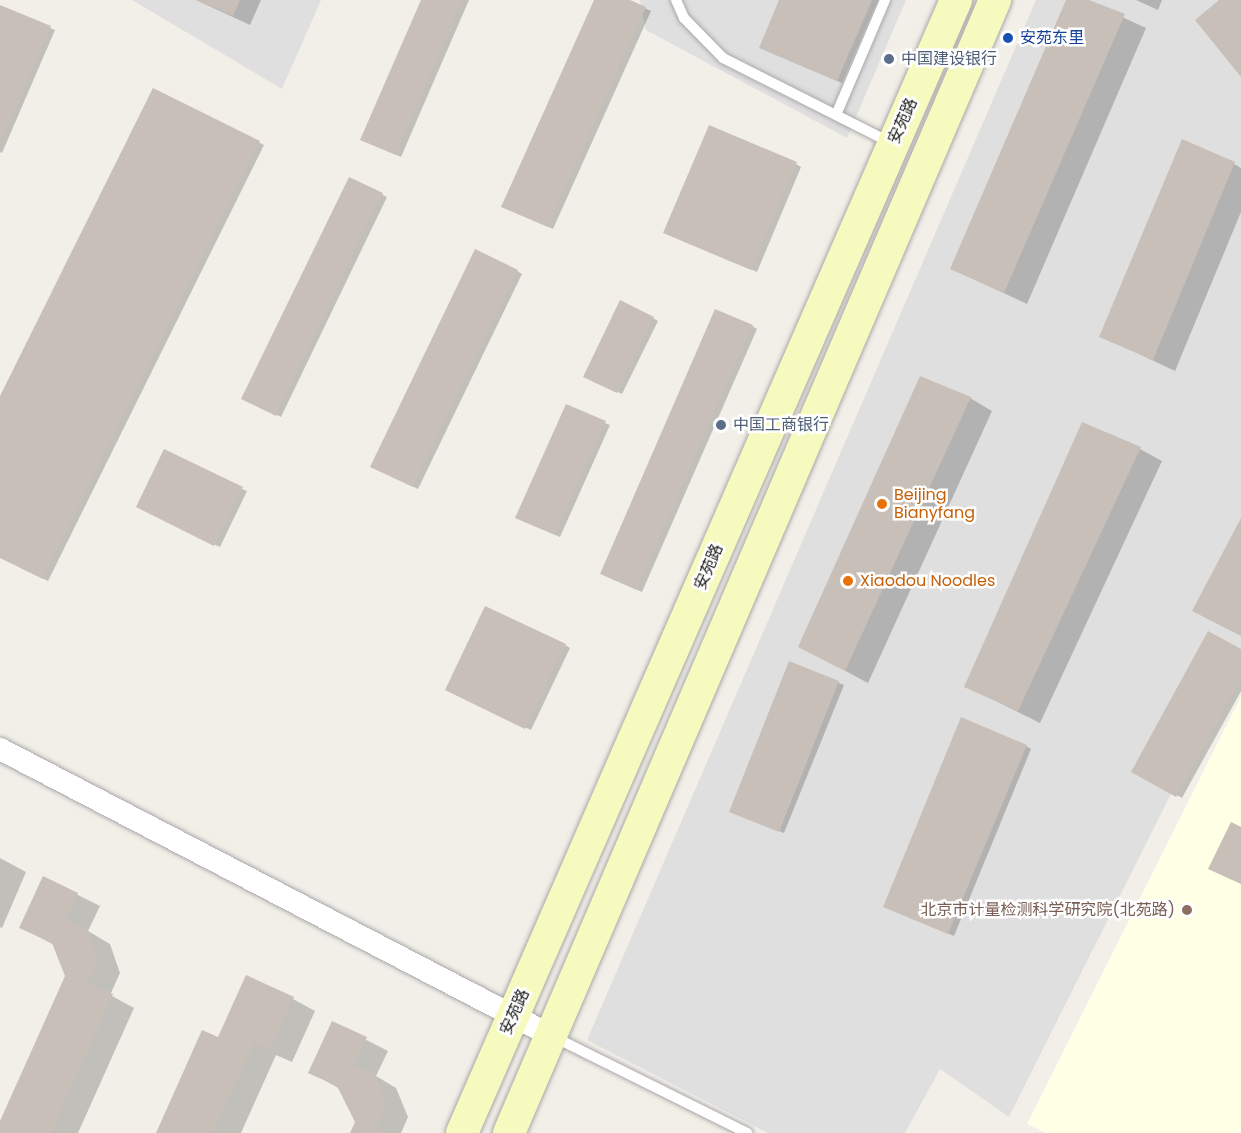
<!DOCTYPE html>
<meta charset="utf-8">
<style>
body{margin:0}
#map{position:relative;width:1241px;height:1133px;overflow:hidden;background:#f2efe9;font-family:Poppins,"Noto Sans SC",sans-serif}
div>[style]{position:absolute}
.residential>*{inset:0;background:#e0dfdf}
.education>*{inset:0;background:#ffffe5}
.shadow>*{inset:0;background:#0003}
.building>*{inset:0;background:#c7bfb8}
.roads{filter:drop-shadow(0 0 2px #a9a9a9) drop-shadow(0 0 2px #a9a9a9)}
.lane>*{height:10px;margin:-5px;padding:0 5px;transform-origin:5px;border-radius:5px;background:#fff}
.street>*{height:22px;margin:-11px;padding:0 11px;transform-origin:11px;border-radius:11px;background:#fff}
.secondary>*{height:32px;margin:-16px;padding:0 16px;transform-origin:16px;border-radius:16px;background:#f7fabf}
.dots>*{width:16px;height:16px;translate:-50% -50%;box-sizing:border-box;border:3px solid #fff;border-radius:50%}
span{translate:-50% -50%;white-space:nowrap;text-align:center;line-height:1.15;-webkit-text-stroke:5px #fff;paint-order:stroke}
.transit-label{font-size:16px;color:#164399}
.left{translate:0 -50%;text-align:left}
.service-label{font-size:16px;color:#4e5e75}
.street-label{font-size:16px;color:#222}
.food-label{font-size:16px;color:#c56008}
.education-label{font-size:16px;color:#785e54}
.right{translate:-100% -50%;text-align:right}
</style>
<div id="map">
<div class="residential">
<div style="clip-path:polygon(132px 0,321px 0,282px 89px)"></div>
<div style="clip-path:polygon(640px 0,906px 0,847px 138px,646px 30px)"></div>
<div style="clip-path:polygon(1036px 0,1241px 0,1241px 654px,1009px 1117px,940px 1069px,905px 1133px,768px 1133px,587px 1040px)"></div>
</div>
<div class="education">
<div style="clip-path:polygon(1241px 696px,1241px 1133px,1046px 1133px,1027px 1124px)"></div>
</div>
<div class="shadow">
<div style="clip-path:polygon(196px 0,261px 0,250px 25px)"></div>
<div style="clip-path:polygon(423px 0,469px 0,401px 157px,367px 142px)"></div>
<div style="clip-path:polygon(595px 0,626px 0,651px 11px,553px 229px,508px 209px)"></div>
<div style="clip-path:polygon(781px 0,878px 0,842px 83px,765px 50px)"></div>
<div style="clip-path:polygon(1067px 0,1085px 0,1146px 28px,1027px 304px,952px 269px)"></div>
<div style="clip-path:polygon(1136px 0,1162px 0,1158px 10px)"></div>
<div style="clip-path:polygon(0 6px,55px 30px,2px 153px,0 152px)"></div>
<div style="clip-path:polygon(154px 90px,264px 145px,48px 581px,0 557px,0 399px)"></div>
<div style="clip-path:polygon(796px 164px,801px 167px,757px 272px,670px 235px)"></div>
<div style="clip-path:polygon(1234px 164px,1241px 168px,1241px 212px,1175px 371px,1101px 336px)"></div>
<div style="clip-path:polygon(350px 179px,387px 197px,281px 417px,248px 401px)"></div>
<div style="clip-path:polygon(517px 271px,522px 274px,418px 489px,377px 469px)"></div>
<div style="clip-path:polygon(653px 318px,658px 321px,622px 394px,590px 379px)"></div>
<div style="clip-path:polygon(752px 326px,757px 329px,642px 592px,607px 576px)"></div>
<div style="clip-path:polygon(970px 398px,992px 411px,868px 683px,799px 646px)"></div>
<div style="clip-path:polygon(605px 423px,610px 425px,560px 537px,522px 520px)"></div>
<div style="clip-path:polygon(1140px 449px,1162px 461px,1040px 723px,966px 686px)"></div>
<div style="clip-path:polygon(242px 489px,247px 491px,220px 547px,143px 510px)"></div>
<div style="clip-path:polygon(565px 645px,570px 648px,531px 730px,452px 693px)"></div>
<div style="clip-path:polygon(1241px 651px,1241px 691px,1182px 798px,1133px 771px)"></div>
<div style="clip-path:polygon(790px 663px,844px 685px,784px 833px,736px 814px)"></div>
<div style="clip-path:polygon(1026px 746px,1031px 749px,954px 936px,890px 909px)"></div>
<div style="clip-path:polygon(0 858px,26px 872px,2px 928px,0 927px)"></div>
<div style="clip-path:polygon(44px 878px,100px 906px,88px 931px,110px 944px,120px 973px,110px 995px,134px 1008px,78px 1133px,0 1133px,0 1125px,67px 976px,54px 945px,21px 927px)"></div>
<div style="clip-path:polygon(293px 999px,315px 1011px,292px 1062px,276px 1055px,241px 1133px,157px 1133px,219px 1039px)"></div>
<div style="clip-path:polygon(333px 1023px,388px 1051px,376px 1076px,396px 1088px,408px 1117px,401px 1133px,351px 1133px,357px 1122px,340px 1089px,310px 1072px)"></div>
</div>
<div class="building">
<div style="clip-path:polygon(197px 0,240px 0,233px 16px)"></div>
<div style="clip-path:polygon(421px 0,463px 0,396px 155px,360px 140px)"></div>
<div style="clip-path:polygon(594px 0,630px 0,646px 7px,548px 227px,501px 207px)"></div>
<div style="clip-path:polygon(779px 0,872px 0,837px 81px,759px 48px)"></div>
<div style="clip-path:polygon(1066px 0,1089px 0,1125px 14px,1004px 293px,950px 269px)"></div>
<div style="clip-path:polygon(1219px 0,1241px 0,1241px 77px,1195px 20px)"></div>
<div style="clip-path:polygon(0 5px,51px 26px,0 145px)"></div>
<div style="clip-path:polygon(153px 88px,260px 141px,43px 579px,0 558px,0 396px)"></div>
<div style="clip-path:polygon(709px 125px,797px 162px,751px 270px,663px 233px)"></div>
<div style="clip-path:polygon(1182px 139px,1235px 162px,1153px 360px,1099px 337px)"></div>
<div style="clip-path:polygon(349px 177px,383px 193px,276px 416px,241px 399px)"></div>
<div style="clip-path:polygon(475px 249px,518px 270px,413px 487px,370px 467px)"></div>
<div style="clip-path:polygon(620px 300px,654px 317px,617px 393px,583px 377px)"></div>
<div style="clip-path:polygon(715px 309px,753px 325px,637px 590px,600px 574px)"></div>
<div style="clip-path:polygon(920px 376px,971px 397px,845px 671px,798px 647px)"></div>
<div style="clip-path:polygon(566px 404px,606px 421px,555px 535px,515px 518px)"></div>
<div style="clip-path:polygon(1082px 422px,1141px 447px,1018px 711px,964px 687px)"></div>
<div style="clip-path:polygon(164px 449px,243px 487px,214px 546px,136px 507px)"></div>
<div style="clip-path:polygon(1241px 518px,1241px 636px,1192px 611px)"></div>
<div style="clip-path:polygon(485px 606px,566px 644px,525px 729px,445px 690px)"></div>
<div style="clip-path:polygon(1208px 631px,1241px 649px,1241px 680px,1176px 797px,1131px 772px)"></div>
<div style="clip-path:polygon(789px 661px,839px 681px,779px 832px,729px 812px)"></div>
<div style="clip-path:polygon(961px 717px,1027px 745px,948px 934px,883px 907px)"></div>
<div style="clip-path:polygon(1231px 822px,1241px 827px,1241px 884px,1208px 869px)"></div>
<div style="clip-path:polygon(43px 876px,78px 893px,66px 919px,88px 930px,99px 960px,88px 983px,113px 994px,51px 1133px,0 1133px,0 1121px,65px 976px,52px 943px,19px 928px)"></div>
<div style="clip-path:polygon(246px 975px,294px 997px,270px 1051px,254px 1043px,213px 1133px,156px 1133px,202px 1030px,218px 1037px)"></div>
<div style="clip-path:polygon(332px 1021px,367px 1037px,354px 1065px,375px 1074px,387px 1104px,376px 1128px,387px 1133px,350px 1133px,355px 1122px,337px 1086px,308px 1073px)"></div>
</div>
<div class="roads">
<div class="lane">
<div style="left:676px;top:0;width:20px;rotate:66deg"></div>
<div style="left:684px;top:18px;width:56px;rotate:45.7deg"></div>
<div style="left:723px;top:58px;width:188px;rotate:26.8deg"></div>
<div style="left:836px;top:115px;width:125px;rotate:-66.9deg"></div>
<div style="left:552px;top:1036px;width:218px;rotate:26.4deg"></div>
</div>
<div class="street">
<div style="left:0;top:749px;width:622px;rotate:27.47deg"></div>
</div>
<div class="secondary">
<div style="left:462px;top:1133px;width:1236px;rotate:-66.44deg"></div>
<div style="left:509px;top:1133px;width:1233px;rotate:-66.78deg"></div>
</div>
</div>
<div class="dots">
<div style="left:1008px;top:38px;background:#1a4fb4"></div>
<div style="left:889px;top:59px;background:#5c6f8a"></div>
<div style="left:721px;top:425px;background:#5c6f8a"></div>
<div style="left:882px;top:504px;background:#e8710a"></div>
<div style="left:848px;top:581px;background:#e8710a"></div>
<div style="left:1187px;top:910px;background:#8d6e63"></div>
</div>
<div class="transit-label">
<span class="left" style="left:1020px;top:38px">安苑东里</span>
</div>
<div class="service-label">
<span class="left" style="left:901px;top:59px">中国建设银行</span>
<span class="left" style="left:733px;top:425px">中国工商银行</span>
</div>
<div class="street-label">
<span style="left:903px;top:121px;rotate:-66deg">安苑路</span>
<span style="left:709px;top:567px;rotate:-67deg">安苑路</span>
<span style="left:515px;top:1012px;rotate:-66deg">安苑路</span>
</div>
<div class="food-label">
<span class="left" style="left:894px;top:504px">Beijing<br>Bianyfang</span>
<span class="left" style="left:860px;top:581px">Xiaodou Noodles</span>
</div>
<div class="education-label">
<span class="right" style="left:1175px;top:910px">北京市计量检测科学研究院(北苑路)</span>
</div>
</div>
